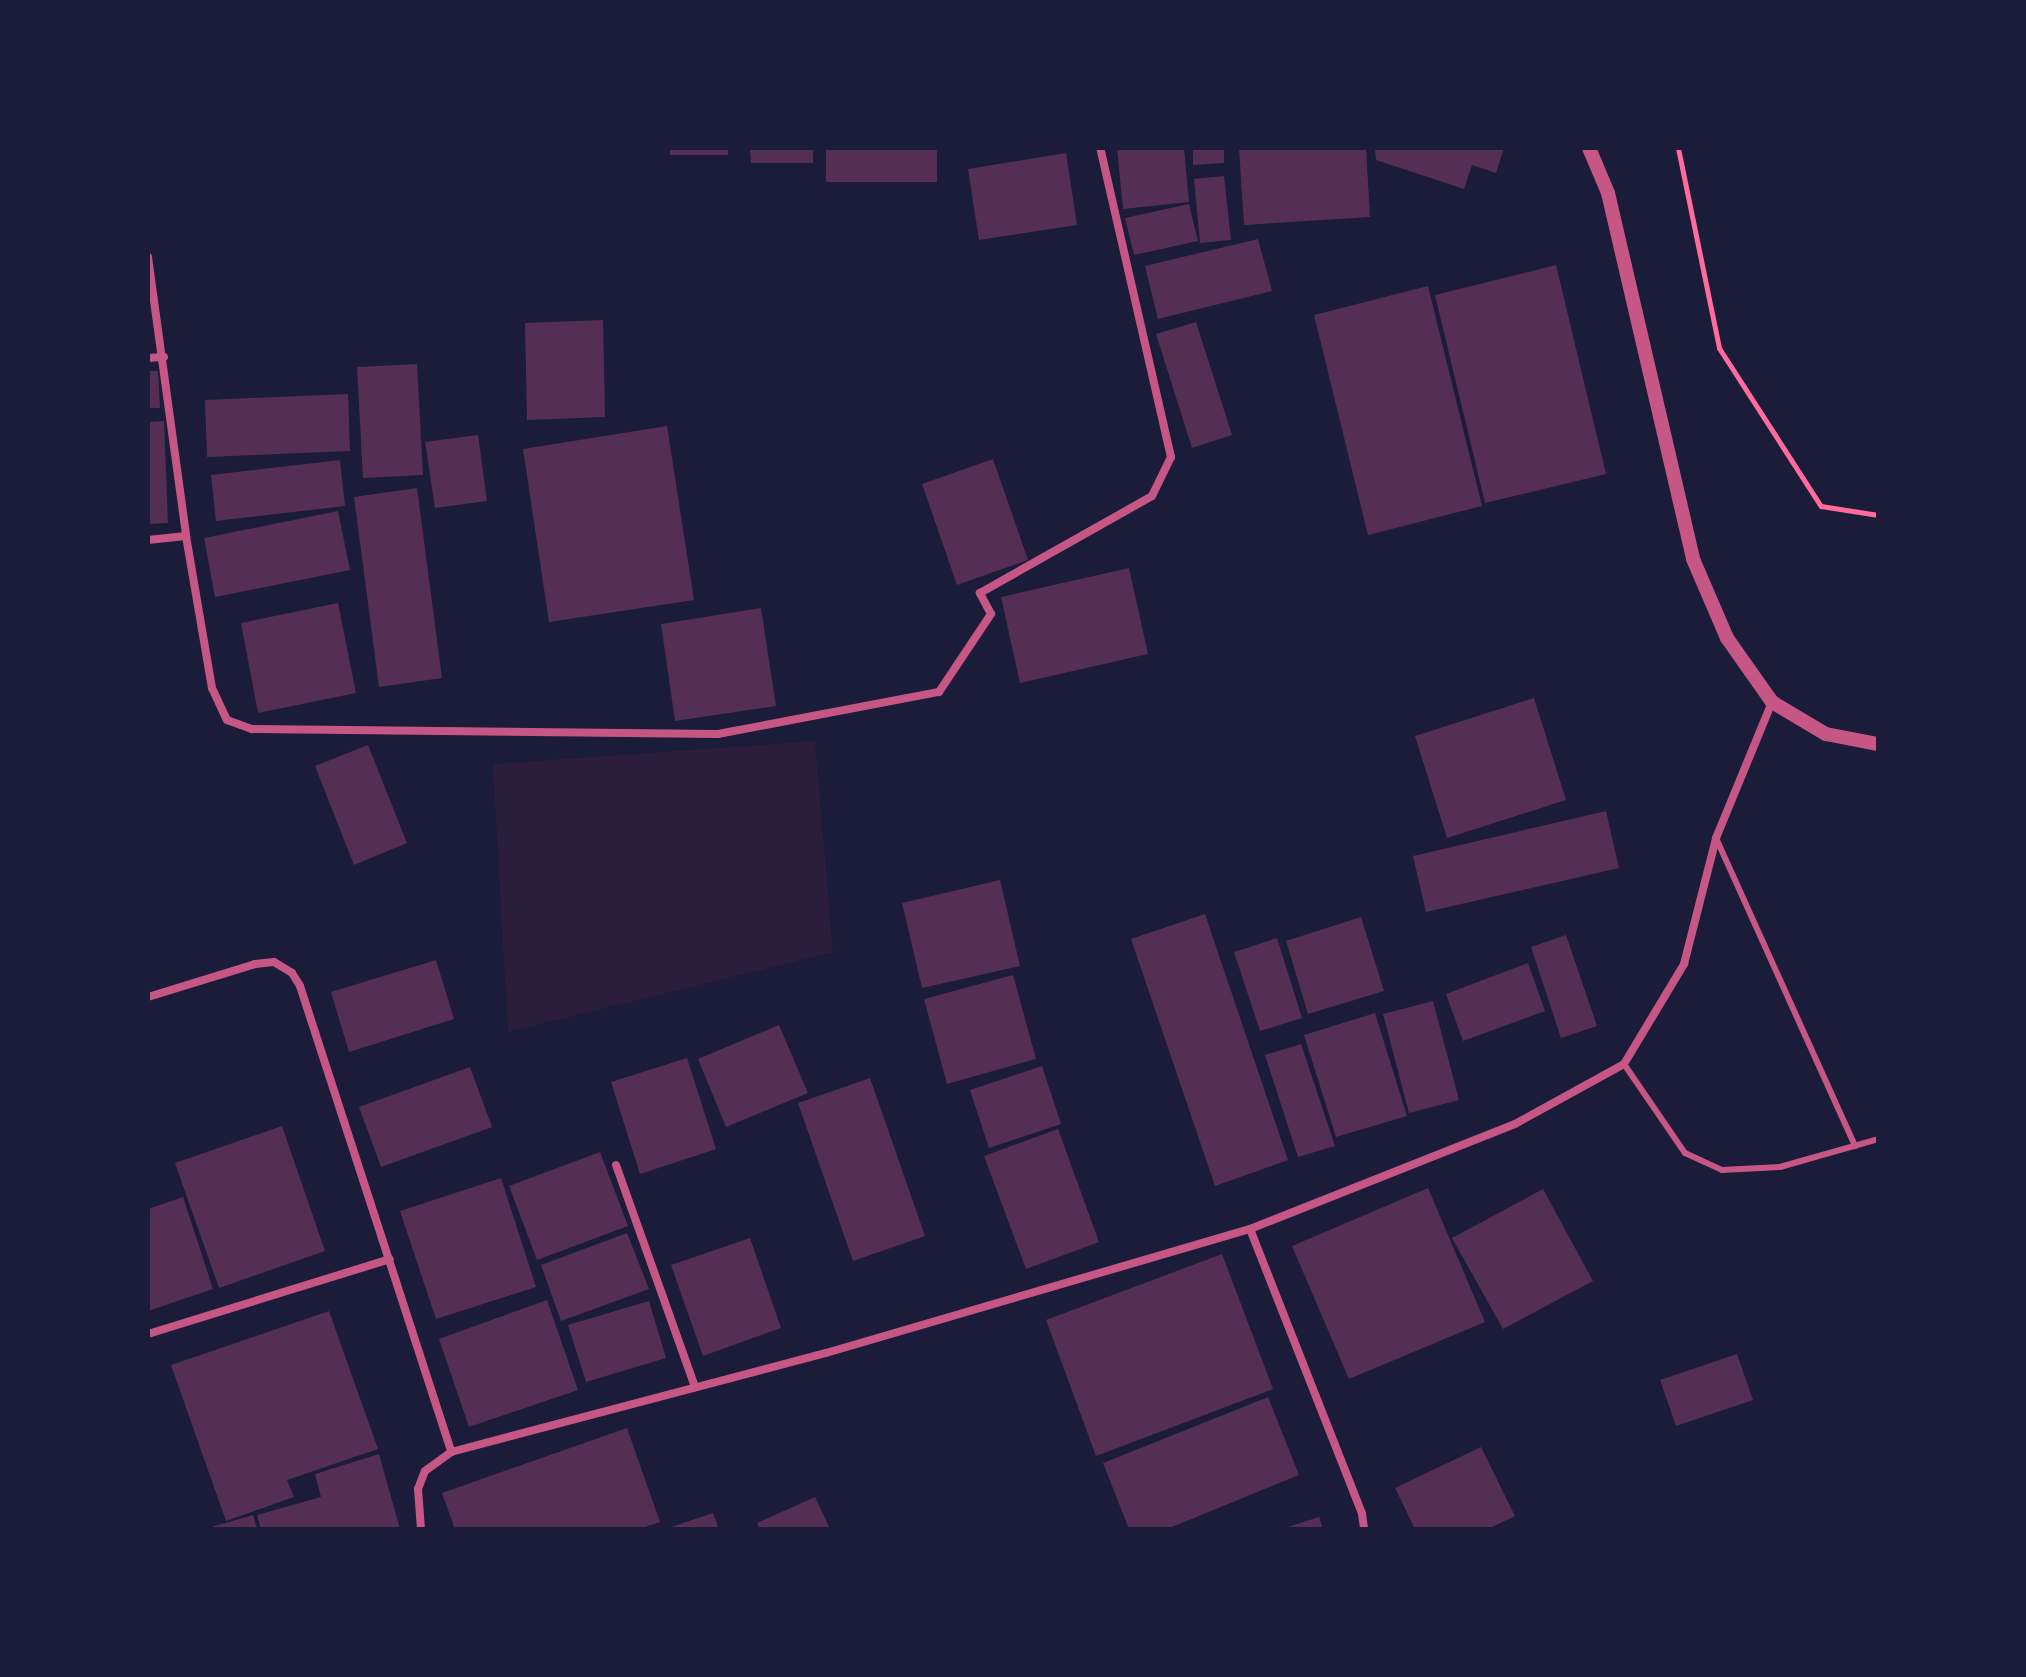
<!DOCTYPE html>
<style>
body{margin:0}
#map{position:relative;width:2026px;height:1677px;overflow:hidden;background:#1b1b3a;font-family:Lato,sans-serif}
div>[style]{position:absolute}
.green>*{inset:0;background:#2a1e3b}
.building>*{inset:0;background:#542f53}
.path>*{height:5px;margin:-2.5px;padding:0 2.5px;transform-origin:2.5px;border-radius:2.5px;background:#ff6b9d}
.service>*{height:6px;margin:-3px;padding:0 3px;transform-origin:3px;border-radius:3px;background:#c65784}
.minor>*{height:8px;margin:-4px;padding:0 4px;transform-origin:4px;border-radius:4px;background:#c65784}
.tertiary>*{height:14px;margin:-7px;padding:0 7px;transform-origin:7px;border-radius:7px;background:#c65784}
span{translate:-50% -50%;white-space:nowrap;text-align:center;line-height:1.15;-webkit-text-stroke:6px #1b1b3a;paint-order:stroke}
.frame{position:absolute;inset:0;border:150px solid #1b1b3a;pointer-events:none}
</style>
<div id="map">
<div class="green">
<div style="clip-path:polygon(815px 741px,833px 952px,508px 1032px,493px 764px)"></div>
</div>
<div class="building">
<div style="clip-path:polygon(670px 148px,728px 148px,728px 155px,670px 155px)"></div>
<div style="clip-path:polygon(750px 148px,813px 148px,813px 163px,751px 163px)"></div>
<div style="clip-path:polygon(826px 148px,937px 148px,937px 182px,826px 182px)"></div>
<div style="clip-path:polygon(1117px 148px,1184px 148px,1189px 202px,1123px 209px)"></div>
<div style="clip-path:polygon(1193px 148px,1224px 148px,1224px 163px,1193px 165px)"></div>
<div style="clip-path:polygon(1239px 148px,1366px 148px,1370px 217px,1244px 225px)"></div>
<div style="clip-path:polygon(1375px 148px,1504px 148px,1496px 173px,1472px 165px,1464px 189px,1376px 160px)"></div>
<div style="clip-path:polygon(1066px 153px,1077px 225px,979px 240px,968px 169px)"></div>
<div style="clip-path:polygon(1224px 176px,1231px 240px,1200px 243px,1194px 179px)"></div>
<div style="clip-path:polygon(1189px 204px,1198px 241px,1134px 255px,1125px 218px)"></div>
<div style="clip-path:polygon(1258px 239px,1272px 291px,1158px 319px,1145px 266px)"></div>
<div style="clip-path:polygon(1556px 265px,1606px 474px,1485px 503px,1435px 295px)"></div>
<div style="clip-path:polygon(1428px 286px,1482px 506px,1368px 535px,1314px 315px)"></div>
<div style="clip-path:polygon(603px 320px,605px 417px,527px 420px,525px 323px)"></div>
<div style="clip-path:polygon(1196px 322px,1232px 435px,1192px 448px,1156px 334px)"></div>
<div style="clip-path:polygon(417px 364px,423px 475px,363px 478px,357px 367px)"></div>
<div style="clip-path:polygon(148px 371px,158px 371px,160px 408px,148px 408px)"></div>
<div style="clip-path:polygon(348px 394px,350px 451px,207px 457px,205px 400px)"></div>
<div style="clip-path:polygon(164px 421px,168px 523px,148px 524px,148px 422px)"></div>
<div style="clip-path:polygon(667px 426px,694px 600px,549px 622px,523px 449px)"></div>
<div style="clip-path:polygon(478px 435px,487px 501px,435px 508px,425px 442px)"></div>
<div style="clip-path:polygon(993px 459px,1028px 560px,957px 585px,922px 484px)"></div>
<div style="clip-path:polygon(340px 460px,345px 506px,216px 521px,211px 475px)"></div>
<div style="clip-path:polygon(417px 488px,442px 678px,379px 687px,354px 497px)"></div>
<div style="clip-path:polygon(338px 511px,350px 570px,215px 597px,204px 538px)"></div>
<div style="clip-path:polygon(1129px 568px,1148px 654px,1020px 683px,1001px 597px)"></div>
<div style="clip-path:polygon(338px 603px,356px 693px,258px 713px,241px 623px)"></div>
<div style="clip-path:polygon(761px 608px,776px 706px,675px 721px,661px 624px)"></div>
<div style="clip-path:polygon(1534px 698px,1566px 800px,1447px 838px,1415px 736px)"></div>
<div style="clip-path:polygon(368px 745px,407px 843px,354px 865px,315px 766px)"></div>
<div style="clip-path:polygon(1606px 811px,1619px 868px,1426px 912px,1413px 856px)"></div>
<div style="clip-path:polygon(1000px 880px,1020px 966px,922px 988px,902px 903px)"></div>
<div style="clip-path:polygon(1205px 914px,1288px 1160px,1215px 1186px,1131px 939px)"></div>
<div style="clip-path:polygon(1361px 917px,1384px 991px,1308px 1014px,1286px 941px)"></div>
<div style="clip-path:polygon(1566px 935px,1597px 1026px,1561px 1038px,1531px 947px)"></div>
<div style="clip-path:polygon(1277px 938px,1302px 1018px,1260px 1031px,1234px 952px)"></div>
<div style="clip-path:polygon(436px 960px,454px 1019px,349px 1052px,331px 992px)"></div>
<div style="clip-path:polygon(1528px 963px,1545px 1011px,1463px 1041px,1446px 994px)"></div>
<div style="clip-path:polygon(1013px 975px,1036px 1059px,947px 1084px,924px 999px)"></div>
<div style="clip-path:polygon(1433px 1001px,1459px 1100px,1409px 1113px,1383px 1014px)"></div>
<div style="clip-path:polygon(1375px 1013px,1407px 1116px,1336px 1137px,1304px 1035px)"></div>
<div style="clip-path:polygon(779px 1025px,808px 1093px,726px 1127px,698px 1059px)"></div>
<div style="clip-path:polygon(1301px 1044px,1335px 1146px,1298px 1157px,1265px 1055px)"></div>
<div style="clip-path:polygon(687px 1058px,716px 1149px,640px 1174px,611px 1082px)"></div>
<div style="clip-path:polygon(1042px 1066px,1061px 1124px,989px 1148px,970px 1090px)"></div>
<div style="clip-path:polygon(470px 1067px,492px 1127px,381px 1167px,359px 1107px)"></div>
<div style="clip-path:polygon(870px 1078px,925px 1236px,853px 1261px,798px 1103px)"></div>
<div style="clip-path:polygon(282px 1126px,325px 1251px,219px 1288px,175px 1163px)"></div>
<div style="clip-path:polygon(1058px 1129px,1099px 1242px,1026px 1269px,984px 1156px)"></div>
<div style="clip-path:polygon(600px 1152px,628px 1226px,537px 1260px,509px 1186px)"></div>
<div style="clip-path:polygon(501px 1178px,536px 1287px,436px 1319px,400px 1211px)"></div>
<div style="clip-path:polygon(1428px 1188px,1485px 1322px,1349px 1379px,1292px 1246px)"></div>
<div style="clip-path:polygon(1543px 1189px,1593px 1281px,1503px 1329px,1452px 1238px)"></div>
<div style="clip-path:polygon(183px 1197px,213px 1289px,148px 1311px,148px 1209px)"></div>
<div style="clip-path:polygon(627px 1233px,649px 1289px,561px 1321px,541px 1265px)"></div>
<div style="clip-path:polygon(750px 1238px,781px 1328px,703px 1356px,671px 1265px)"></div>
<div style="clip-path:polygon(1222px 1254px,1273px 1389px,1096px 1456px,1046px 1320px)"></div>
<div style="clip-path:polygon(547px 1300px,578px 1390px,469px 1427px,439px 1339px)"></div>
<div style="clip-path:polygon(649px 1301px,666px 1358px,586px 1382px,568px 1325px)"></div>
<div style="clip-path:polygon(329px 1311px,378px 1449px,287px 1480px,294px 1497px,226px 1521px,171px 1365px)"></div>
<div style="clip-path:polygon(1737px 1354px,1753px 1400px,1676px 1426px,1660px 1380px)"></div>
<div style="clip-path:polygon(1268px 1397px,1299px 1475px,1167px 1529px,1129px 1529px,1103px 1463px)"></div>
<div style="clip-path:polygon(627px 1428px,660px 1522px,639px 1529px,455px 1529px,442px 1493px)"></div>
<div style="clip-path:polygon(1481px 1447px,1515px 1516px,1488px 1529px,1415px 1529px,1395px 1488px)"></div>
<div style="clip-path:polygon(379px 1454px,400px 1529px,261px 1529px,257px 1515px,321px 1497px,315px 1474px)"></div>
<div style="clip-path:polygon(815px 1497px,830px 1529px,760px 1529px,757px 1523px)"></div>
<div style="clip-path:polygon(713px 1513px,719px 1529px,668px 1529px,668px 1528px)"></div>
<div style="clip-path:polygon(253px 1515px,257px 1529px,208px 1529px,208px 1528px)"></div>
<div style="clip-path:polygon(1319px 1517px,1323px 1529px,1285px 1529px,1285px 1528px)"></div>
</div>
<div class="path">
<div style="left:1678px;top:148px;width:204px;rotate:78.4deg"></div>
<div style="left:1719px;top:348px;width:188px;rotate:57.2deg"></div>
<div style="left:1821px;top:506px;width:58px;rotate:9deg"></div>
</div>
<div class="service">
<div style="left:1716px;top:838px;width:338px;rotate:65.7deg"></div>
<div style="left:1624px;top:1064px;width:108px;rotate:55.6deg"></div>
<div style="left:1685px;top:1153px;width:41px;rotate:24.7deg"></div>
<div style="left:1722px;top:1170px;width:58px;rotate:-3deg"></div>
<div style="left:1780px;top:1167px;width:102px;rotate:-15.9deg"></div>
</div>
<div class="minor">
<div style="left:148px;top:257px;width:282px;rotate:82.2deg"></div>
<div style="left:186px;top:536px;width:154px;rotate:80.3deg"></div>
<div style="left:212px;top:688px;width:35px;rotate:65deg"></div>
<div style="left:227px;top:720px;width:27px;rotate:20deg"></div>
<div style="left:252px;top:729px;width:466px;rotate:0.6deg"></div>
<div style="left:718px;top:734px;width:225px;rotate:-10.8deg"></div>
<div style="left:939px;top:692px;width:94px;rotate:-56.3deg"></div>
<div style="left:991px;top:614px;width:24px;rotate:-118deg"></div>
<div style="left:980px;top:593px;width:197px;rotate:-29.4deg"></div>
<div style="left:1152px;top:496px;width:43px;rotate:-64deg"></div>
<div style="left:1171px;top:457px;width:317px;rotate:-102.9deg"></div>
<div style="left:148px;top:358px;width:16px;rotate:-4deg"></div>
<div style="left:148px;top:540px;width:38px;rotate:-6deg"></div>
<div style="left:148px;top:997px;width:112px;rotate:-17.1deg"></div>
<div style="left:255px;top:964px;width:19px;rotate:-6deg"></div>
<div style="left:274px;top:962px;width:21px;rotate:31deg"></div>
<div style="left:292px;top:973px;width:15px;rotate:58deg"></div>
<div style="left:300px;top:986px;width:490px;rotate:72deg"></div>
<div style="left:616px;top:1165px;width:236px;rotate:70.4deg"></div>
<div style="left:1250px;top:1229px;width:306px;rotate:68.5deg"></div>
<div style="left:1362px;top:1514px;width:15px;rotate:82deg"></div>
<div style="left:148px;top:1334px;width:253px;rotate:-17.2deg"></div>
<div style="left:421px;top:1529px;width:40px;rotate:-94.3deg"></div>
<div style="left:418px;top:1489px;width:19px;rotate:-69deg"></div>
<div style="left:425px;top:1471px;width:32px;rotate:-36deg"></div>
<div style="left:451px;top:1452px;width:388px;rotate:-14.8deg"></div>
<div style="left:826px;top:1353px;width:442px;rotate:-16.3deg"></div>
<div style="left:1250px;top:1229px;width:285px;rotate:-21.6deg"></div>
<div style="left:1515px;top:1124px;width:124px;rotate:-28.8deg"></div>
<div style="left:1624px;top:1064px;width:117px;rotate:-59deg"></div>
<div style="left:1684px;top:964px;width:130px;rotate:-75.7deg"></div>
<div style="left:1716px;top:838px;width:147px;rotate:-67.6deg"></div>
</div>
<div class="tertiary">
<div style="left:1589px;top:148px;width:49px;rotate:67.1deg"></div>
<div style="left:1608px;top:193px;width:376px;rotate:76.9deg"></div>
<div style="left:1693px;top:559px;width:86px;rotate:66.7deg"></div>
<div style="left:1727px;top:638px;width:78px;rotate:54.9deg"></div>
<div style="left:1772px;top:702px;width:63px;rotate:30.7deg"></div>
<div style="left:1826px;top:734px;width:53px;rotate:10.9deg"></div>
</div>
<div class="frame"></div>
</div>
